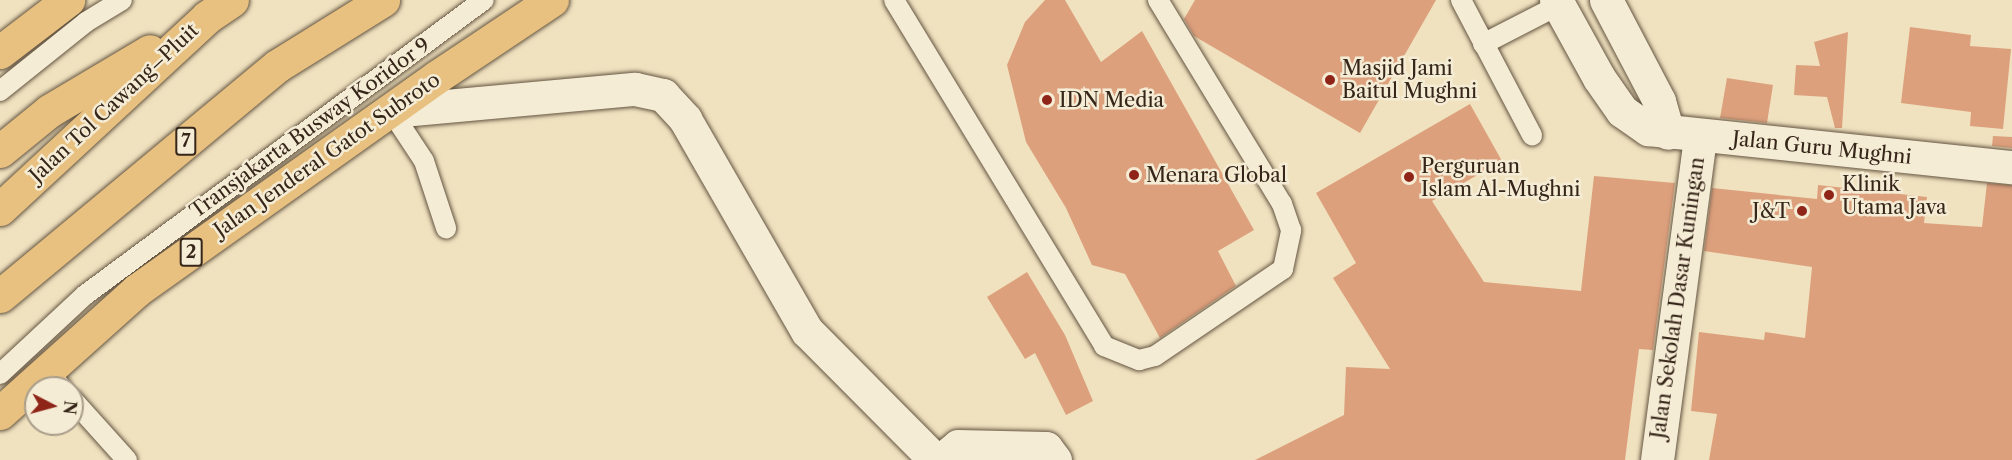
<!DOCTYPE html>
<meta charset="utf-8">
<style>
body{margin:0}
#map{position:relative;width:2012px;height:460px;overflow:hidden;background:#f0e2bf;font-family:"Libre Caslon Text",serif}
div>[style]{position:absolute}
.building>*{inset:0;background:#dda07d}
.roads{filter:drop-shadow(0 0 2px #645542) drop-shadow(0 0 2px #645542)}
.lane>*{height:20px;margin:-10px;padding:0 10px;transform-origin:10px;border-radius:10px;background:#f5ecd5}
.street>*{height:33px;margin:-16.5px;padding:0 16.5px;transform-origin:16.5px;border-radius:16.5px;background:#f5ecd5}
.highway>*{height:33px;margin:-16.5px;padding:0 16.5px;transform-origin:16.5px;border-radius:16.5px;background:#e8c180}
.dots>*{width:16px;height:16px;translate:-50% -50%;box-sizing:border-box;border:3px solid #f5ecd5;border-radius:50%}
span{translate:-50% -50%;white-space:nowrap;text-align:center;line-height:1.15;-webkit-text-stroke:5px #f5ecd5;paint-order:stroke}
.shield-label span{padding:2px 4px;background:#f5ecd5;border:2px solid;border-radius:4px;-webkit-text-stroke-width:0}
.shield-label{font-size:18px;color:#362619;font-weight:700}
.poi-label{font-size:20px;color:#362619}
.left{translate:0 -50%;text-align:left}
.right{translate:-100% -50%;text-align:right}
.street-label{font-size:20px;color:#362619}
.north{position:absolute;left:24px;top:376px;width:60px;height:60px;box-sizing:border-box;background:#f5ecd5;border:2px solid #a99d8a;border-radius:50%;rotate:96deg;font-size:16px;font-weight:700;line-height:24px;text-align:center;color:#362619}
.north::after{content:'';display:block;margin:auto;width:21px;height:27px;background:#8f2418;clip-path:polygon(50% 0,100% 100%,50% 72%,0 100%)}
</style>
<div id="map">
<div class="building">
<div style="clip-path:polygon(1045px 0,1065px 0,1101px 62px,1142px 31px,1254px 230px,1218px 251px,1236px 286px,1160px 338px,1125px 274px,1092px 265px,1066px 208px,1026px 142px,1007px 65px,1025px 22px)"></div>
<div style="clip-path:polygon(1195px 0,1436px 0,1360px 133px,1194px 36px,1184px 19px)"></div>
<div style="clip-path:polygon(1910px 27px,1971px 35px,1970px 46px,2011px 49px,2003px 129px,1970px 126px,1971px 112px,1901px 103px)"></div>
<div style="clip-path:polygon(1848px 32px,1842px 128px,1835px 128px,1827px 97px,1794px 95px,1796px 65px,1820px 66px,1814px 42px)"></div>
<div style="clip-path:polygon(1727px 78px,1773px 85px,1767px 123px,1720px 118px)"></div>
<div style="clip-path:polygon(1470px 104px,1502px 161px,1432px 201px,1484px 282px,1581px 291px,1594px 176px,1675px 183px,1653px 350px,1639px 349px,1625px 460px,1255px 460px,1344px 415px,1346px 367px,1390px 369px,1333px 278px,1356px 263px,1316px 193px)"></div>
<div style="clip-path:polygon(1993px 136px,2012px 137px,2012px 148px,1992px 146px)"></div>
<div style="clip-path:polygon(1987px 183px,2012px 185px,2012px 460px,1709px 460px,1717px 414px,1691px 411px,1699px 332px,1764px 340px,1765px 332px,1805px 338px,1812px 267px,1704px 251px,1712px 188px,1817px 199px,1818px 185px,1927px 197px,1924px 223px,1982px 227px)"></div>
<div style="clip-path:polygon(1027px 272px,1065px 335px,1093px 401px,1066px 415px,1035px 353px,1025px 359px,987px 297px)"></div>
</div>
<div class="roads">
<div class="lane">
<div style="left:894px;top:0;width:405px;rotate:58.7deg"></div>
<div style="left:1104px;top:346px;width:38px;rotate:22deg"></div>
<div style="left:1139px;top:360px;width:16px;rotate:-14deg"></div>
<div style="left:1155px;top:356px;width:155px;rotate:-34.2deg"></div>
<div style="left:1283px;top:269px;width:40px;rotate:-78deg"></div>
<div style="left:1291px;top:230px;width:28px;rotate:-109deg"></div>
<div style="left:1282px;top:204px;width:239px;rotate:-121.3deg"></div>
<div style="left:1461px;top:0;width:153px;rotate:62.3deg"></div>
<div style="left:1483px;top:44px;width:85px;rotate:-27.2deg"></div>
<div style="left:0;top:91px;width:110px;rotate:-38.7deg"></div>
<div style="left:86px;top:22px;width:42px;rotate:-31.4deg"></div>
<div style="left:391px;top:111px;width:60px;rotate:56.6deg"></div>
<div style="left:424px;top:161px;width:71px;rotate:71.8deg"></div>
<div style="left:47px;top:371px;width:23px;rotate:49deg"></div>
<div style="left:0;top:374px;width:116px;rotate:-42.9deg"></div>
<div style="left:85px;top:295px;width:496px;rotate:-36.5deg"></div>
<div style="left:72px;top:399px;width:82px;rotate:48deg"></div>
</div>
<div class="street">
<div style="left:1556px;top:0;width:89px;rotate:61.1deg"></div>
<div style="left:1599px;top:78px;width:40px;rotate:55.1deg"></div>
<div style="left:1622px;top:111px;width:32px;rotate:35deg"></div>
<div style="left:1648px;top:129px;width:366px;rotate:6deg"></div>
<div style="left:1606px;top:0;width:114px;rotate:62.3deg"></div>
<div style="left:1659px;top:101px;width:33px;rotate:74deg"></div>
<div style="left:391px;top:111px;width:245px;rotate:-5.2deg"></div>
<div style="left:635px;top:89px;width:29px;rotate:12deg"></div>
<div style="left:663px;top:95px;width:33px;rotate:47deg"></div>
<div style="left:685px;top:119px;width:245px;rotate:60.1deg"></div>
<div style="left:807px;top:331px;width:182px;rotate:45.2deg"></div>
<div style="left:941px;top:460px;width:22px;rotate:-39deg"></div>
<div style="left:958px;top:446px;width:88px;rotate:1.3deg"></div>
<div style="left:1046px;top:448px;width:15px;rotate:53deg"></div>
<div style="left:1657px;top:460px;width:327px;rotate:-82.4deg"></div>
</div>
<div class="highway">
<div style="left:0;top:52px;width:86px;rotate:-37.4deg"></div>
<div style="left:0;top:151px;width:63px;rotate:-39.2deg"></div>
<div style="left:49px;top:111px;width:117px;rotate:-30.7deg"></div>
<div style="left:0;top:209px;width:282px;rotate:-42.8deg"></div>
<div style="left:207px;top:17px;width:30px;rotate:-34deg"></div>
<div style="left:0;top:296px;width:360px;rotate:-39.7deg"></div>
<div style="left:277px;top:66px;width:125px;rotate:-31.9deg"></div>
<div style="left:0;top:413px;width:184px;rotate:-41.9deg"></div>
<div style="left:137px;top:290px;width:369px;rotate:-35.4deg"></div>
<div style="left:438px;top:76px;width:137px;rotate:-33.7deg"></div>
</div>
</div>
<div class="dots">
<div style="left:1330px;top:80px;background:#8f2418"></div>
<div style="left:1047px;top:100px;background:#8f2418"></div>
<div style="left:1134px;top:175px;background:#8f2418"></div>
<div style="left:1409px;top:177px;background:#8f2418"></div>
<div style="left:1829px;top:195px;background:#8f2418"></div>
<div style="left:1802px;top:211px;background:#8f2418"></div>
</div>
<div class="shield-label">
<span style="left:186px;top:141px">7</span>
<span style="left:191px;top:252px">2</span>
</div>
<div class="poi-label">
<span class="left" style="left:1342px;top:80px">Masjid Jami<br>Baitul Mughni</span>
<span class="left" style="left:1059px;top:100px">IDN Media</span>
<span class="left" style="left:1421px;top:178px">Perguruan<br>Islam Al-Mughni</span>
<span class="left" style="left:1146px;top:175px">Menara Global</span>
<span class="left" style="left:1842px;top:196px">Klinik<br>Utama Java</span>
<span class="right" style="left:1790px;top:211px">J&amp;T</span>
</div>
<div class="street-label">
<span style="left:114px;top:103px;rotate:-43deg">Jalan Tol Cawang–Pluit</span>
<span style="left:310px;top:128px;rotate:-36deg">Transjakarta Busway Koridor 9</span>
<span style="left:1822px;top:148px;rotate:6deg">Jalan Guru Mughni</span>
<span style="left:327px;top:155px;rotate:-35deg">Jalan Jenderal Gatot Subroto</span>
<span style="left:1678px;top:298px;rotate:-82deg">Jalan Sekolah Dasar Kuningan</span>
</div>
<div class="north">N</div>
</div>
